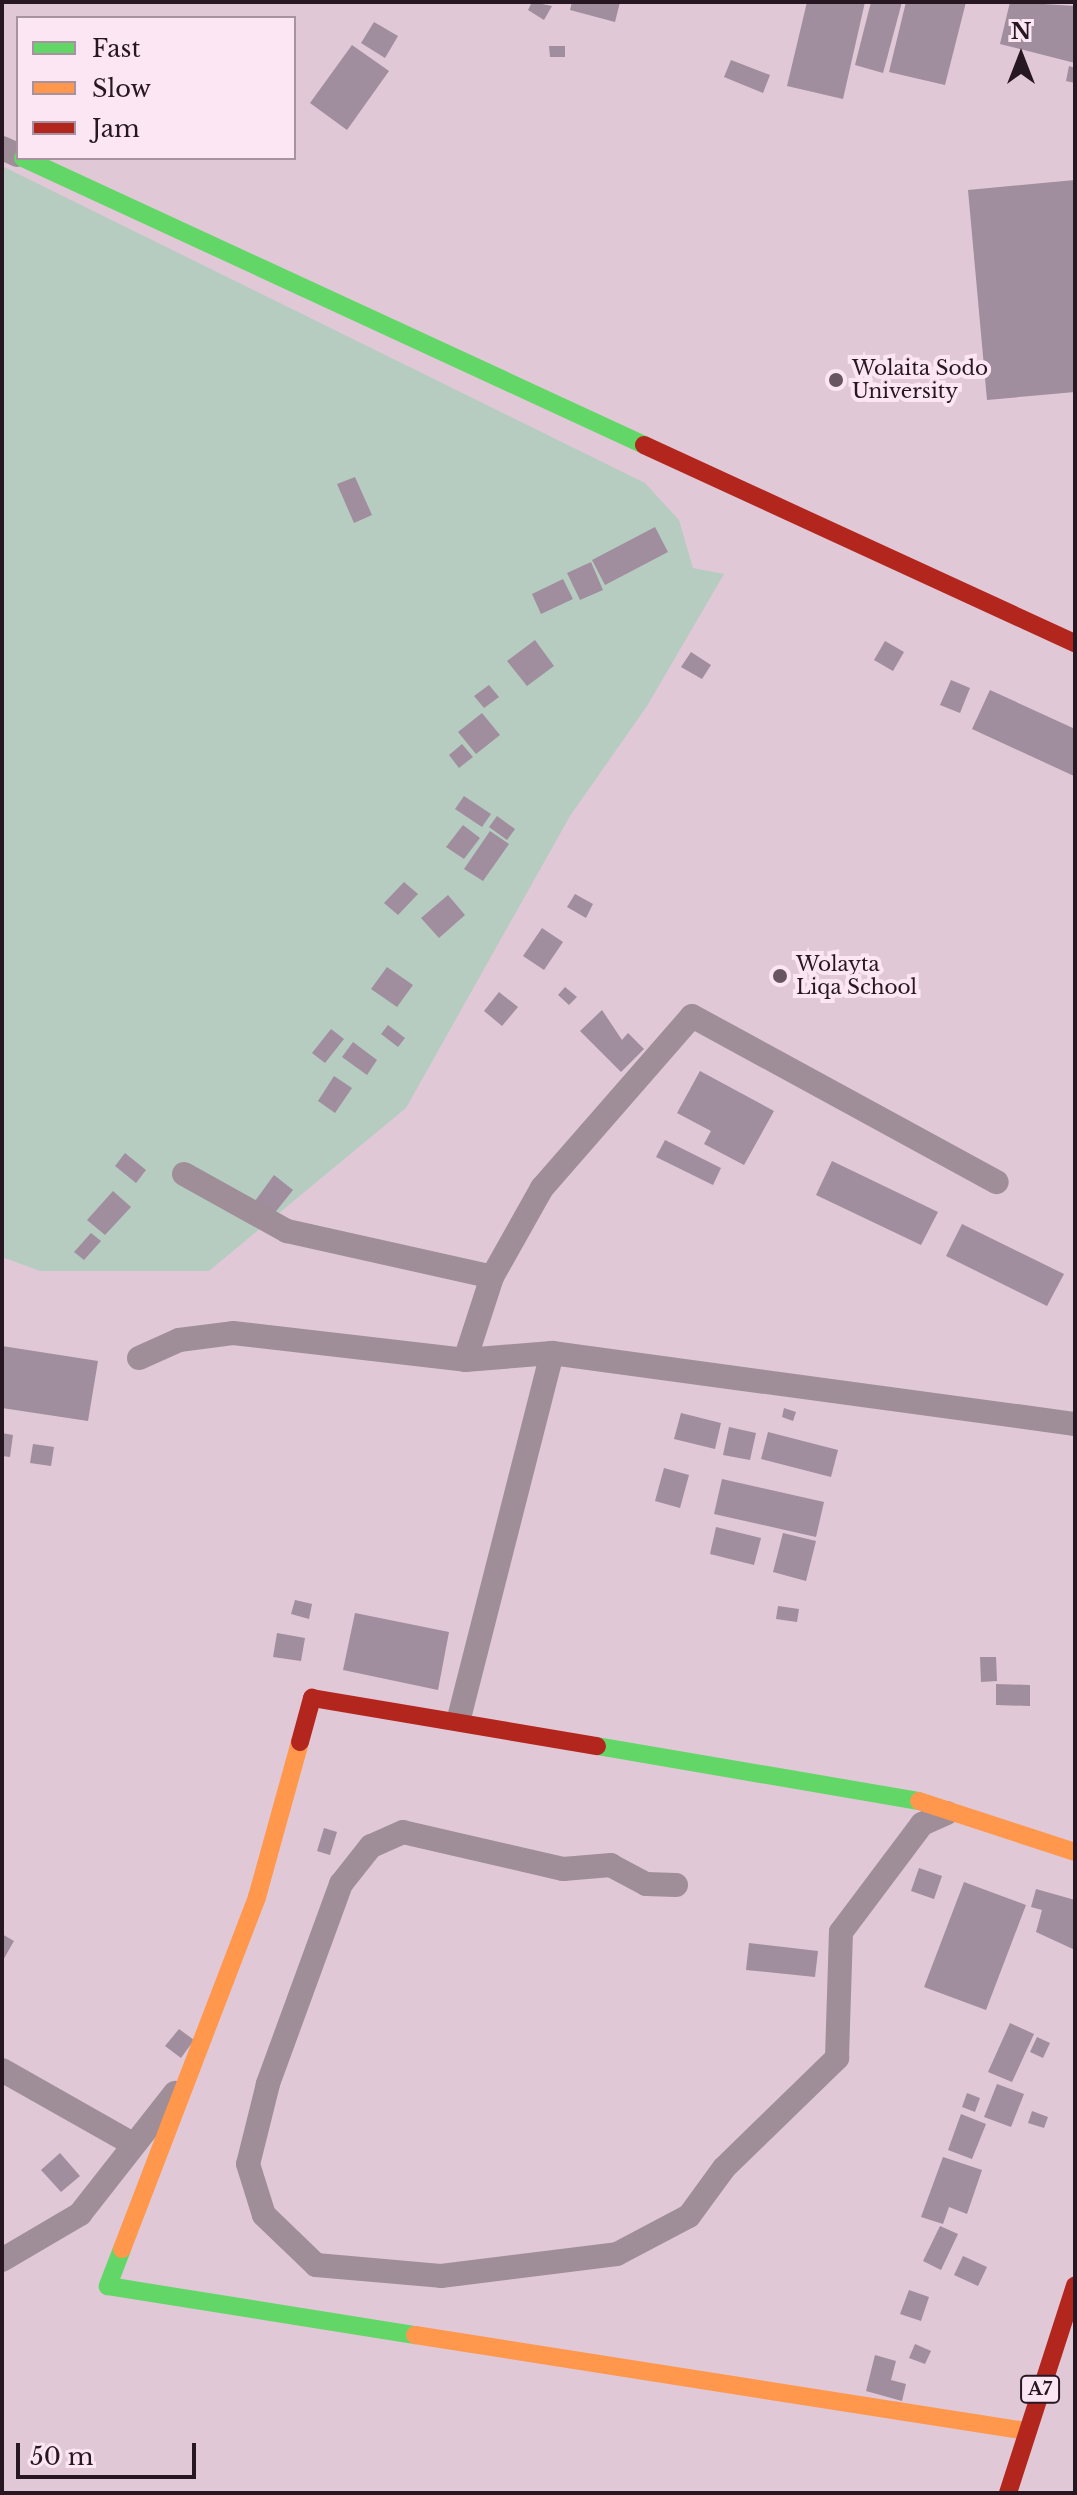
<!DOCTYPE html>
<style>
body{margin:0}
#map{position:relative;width:1077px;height:2495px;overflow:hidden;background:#e0c8d7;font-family:"Libre Baskerville",serif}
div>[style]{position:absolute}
.green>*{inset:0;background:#b6ccc0}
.building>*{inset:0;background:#a08d9d}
.street>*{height:24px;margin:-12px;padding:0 12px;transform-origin:12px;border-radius:12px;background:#9f8d98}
.fast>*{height:18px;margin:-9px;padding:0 9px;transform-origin:9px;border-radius:9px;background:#63d668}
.slow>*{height:18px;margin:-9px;padding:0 9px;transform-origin:9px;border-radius:9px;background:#ff974d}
.jam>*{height:18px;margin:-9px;padding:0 9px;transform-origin:9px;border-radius:9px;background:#b3261e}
.dots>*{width:22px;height:22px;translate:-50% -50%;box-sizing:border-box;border:4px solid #fde6f4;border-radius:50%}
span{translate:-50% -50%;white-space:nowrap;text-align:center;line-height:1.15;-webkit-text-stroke:8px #fde6f4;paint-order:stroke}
.shield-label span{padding:2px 6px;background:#fde6f4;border:2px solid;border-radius:6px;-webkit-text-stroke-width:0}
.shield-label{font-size:18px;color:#271722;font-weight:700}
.poi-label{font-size:20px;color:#271722}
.left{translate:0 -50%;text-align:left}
.frame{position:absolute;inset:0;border:4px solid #271722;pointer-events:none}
.legend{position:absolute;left:16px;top:16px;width:280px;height:144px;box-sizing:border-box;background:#fde6f4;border:2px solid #a793a0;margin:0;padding:10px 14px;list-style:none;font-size:24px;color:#271722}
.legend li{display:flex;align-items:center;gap:16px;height:40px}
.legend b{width:40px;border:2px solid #a793a0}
.north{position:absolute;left:981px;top:16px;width:80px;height:80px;-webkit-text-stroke:6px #fde6f4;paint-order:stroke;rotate:0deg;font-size:22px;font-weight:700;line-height:32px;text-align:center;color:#271722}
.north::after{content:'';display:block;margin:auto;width:28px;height:36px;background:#271722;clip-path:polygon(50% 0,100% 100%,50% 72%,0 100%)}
.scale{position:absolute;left:16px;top:2443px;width:180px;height:36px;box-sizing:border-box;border:4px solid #271722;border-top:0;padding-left:10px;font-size:24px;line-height:28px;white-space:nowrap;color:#271722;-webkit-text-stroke:6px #fde6f4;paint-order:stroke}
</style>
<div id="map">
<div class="green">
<div style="clip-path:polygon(2px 166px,645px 483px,679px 520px,693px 568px,724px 574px,647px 706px,570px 816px,406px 1108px,209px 1271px,40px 1271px,2px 1257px)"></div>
</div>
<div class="building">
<div style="clip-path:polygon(532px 2px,552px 6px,544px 20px,528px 10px)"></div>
<div style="clip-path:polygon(572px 2px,620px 2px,615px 22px,570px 10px)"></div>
<div style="clip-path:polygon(807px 2px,865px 2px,843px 99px,787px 86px)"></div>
<div style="clip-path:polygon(871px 2px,902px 2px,883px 73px,855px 65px)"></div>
<div style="clip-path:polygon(906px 2px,966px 2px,945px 85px,889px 72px)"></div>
<div style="clip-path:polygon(1010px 2px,1075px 6px,1075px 63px,1000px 44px)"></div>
<div style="clip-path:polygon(374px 22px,398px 36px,385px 58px,361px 43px)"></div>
<div style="clip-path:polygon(352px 45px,389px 71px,347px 130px,310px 103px)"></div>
<div style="clip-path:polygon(549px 46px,565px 46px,565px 57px,550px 57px)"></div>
<div style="clip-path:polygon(731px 60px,770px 75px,763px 93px,724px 77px)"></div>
<div style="clip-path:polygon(1069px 66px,1075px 68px,1075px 83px,1066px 81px)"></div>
<div style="clip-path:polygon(1075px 180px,1075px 392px,987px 400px,968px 190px)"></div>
<div style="clip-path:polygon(355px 477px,372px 515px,354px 523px,337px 484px)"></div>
<div style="clip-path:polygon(655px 527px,668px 552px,605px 585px,592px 560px)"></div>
<div style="clip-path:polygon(591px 562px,603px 590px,580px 600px,567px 573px)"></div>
<div style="clip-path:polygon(563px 579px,573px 599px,541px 614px,532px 594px)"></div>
<div style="clip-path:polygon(535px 640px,554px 666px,527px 686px,507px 661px)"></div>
<div style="clip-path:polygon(885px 641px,904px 652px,893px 671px,874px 660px)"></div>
<div style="clip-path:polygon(691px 652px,711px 665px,702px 679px,681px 667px)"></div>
<div style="clip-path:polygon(951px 680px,970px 688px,960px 713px,940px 705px)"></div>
<div style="clip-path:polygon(489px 685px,499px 697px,484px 708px,474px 696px)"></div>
<div style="clip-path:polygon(990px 690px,1075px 729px,1074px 776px,972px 729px)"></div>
<div style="clip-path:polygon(482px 713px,500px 735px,476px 754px,458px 732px)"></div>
<div style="clip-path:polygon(462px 744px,473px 757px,459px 768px,449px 755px)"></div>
<div style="clip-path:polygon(464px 796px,491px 814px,482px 827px,455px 809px)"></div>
<div style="clip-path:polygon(497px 816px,515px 829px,507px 840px,489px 827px)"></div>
<div style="clip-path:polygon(463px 825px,480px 838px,464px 859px,446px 847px)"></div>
<div style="clip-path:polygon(490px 831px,509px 844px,483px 881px,464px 869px)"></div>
<div style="clip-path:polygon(404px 882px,418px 894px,398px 915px,384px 903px)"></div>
<div style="clip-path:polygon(575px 894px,593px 904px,586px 918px,567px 907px)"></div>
<div style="clip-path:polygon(448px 895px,465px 915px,439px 938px,421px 918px)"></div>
<div style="clip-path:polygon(542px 928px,563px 942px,544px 970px,523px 956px)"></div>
<div style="clip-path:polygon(387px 967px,413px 985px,397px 1007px,371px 989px)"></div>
<div style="clip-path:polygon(565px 987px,577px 997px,569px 1005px,558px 995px)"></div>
<div style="clip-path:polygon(499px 992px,518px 1007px,502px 1026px,484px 1011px)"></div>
<div style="clip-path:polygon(602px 1010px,622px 1040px,628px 1033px,644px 1049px,621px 1072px,580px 1031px)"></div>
<div style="clip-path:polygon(388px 1025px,405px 1038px,398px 1047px,381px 1034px)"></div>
<div style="clip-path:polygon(331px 1029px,344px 1039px,325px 1063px,312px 1053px)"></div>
<div style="clip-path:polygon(353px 1042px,377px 1060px,367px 1075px,342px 1057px)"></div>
<div style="clip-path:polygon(700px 1071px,774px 1111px,744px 1165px,704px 1144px,711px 1131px,677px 1113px)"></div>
<div style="clip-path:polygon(334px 1076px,352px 1088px,335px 1113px,318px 1101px)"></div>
<div style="clip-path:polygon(665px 1140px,721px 1168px,713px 1185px,656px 1157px)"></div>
<div style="clip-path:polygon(125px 1153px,146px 1170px,136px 1183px,115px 1166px)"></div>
<div style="clip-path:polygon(832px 1161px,938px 1212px,921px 1245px,816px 1195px)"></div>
<div style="clip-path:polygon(274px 1175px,293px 1190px,273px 1215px,255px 1201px)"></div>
<div style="clip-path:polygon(113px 1191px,131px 1207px,105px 1235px,87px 1220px)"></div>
<div style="clip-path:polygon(962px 1224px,1064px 1274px,1047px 1306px,946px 1256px)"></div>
<div style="clip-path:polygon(91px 1233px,101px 1241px,84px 1260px,74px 1252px)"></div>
<div style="clip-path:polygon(2px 1346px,98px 1361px,88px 1421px,2px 1408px)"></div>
<div style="clip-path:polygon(784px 1408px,796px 1412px,793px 1421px,782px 1417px)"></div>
<div style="clip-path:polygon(681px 1413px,721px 1423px,715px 1449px,674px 1439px)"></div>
<div style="clip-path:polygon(729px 1427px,756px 1433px,750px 1460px,723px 1455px)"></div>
<div style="clip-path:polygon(768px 1432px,838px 1450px,831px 1477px,761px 1459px)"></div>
<div style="clip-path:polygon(2px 1433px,13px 1435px,10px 1457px,2px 1456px)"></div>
<div style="clip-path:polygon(33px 1444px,54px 1447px,51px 1466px,30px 1463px)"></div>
<div style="clip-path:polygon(664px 1468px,689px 1475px,680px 1508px,655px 1501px)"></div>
<div style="clip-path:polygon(722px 1479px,824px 1502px,816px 1537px,714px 1514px)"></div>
<div style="clip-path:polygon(716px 1527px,761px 1538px,754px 1565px,710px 1554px)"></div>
<div style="clip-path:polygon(783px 1533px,816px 1541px,806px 1581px,773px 1572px)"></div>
<div style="clip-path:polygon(295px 1600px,312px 1604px,309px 1619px,291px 1614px)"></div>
<div style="clip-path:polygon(778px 1606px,799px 1609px,797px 1622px,776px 1619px)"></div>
<div style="clip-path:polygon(355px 1613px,449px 1632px,438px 1690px,343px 1670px)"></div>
<div style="clip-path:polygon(277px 1633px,305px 1638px,301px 1661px,273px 1657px)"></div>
<div style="clip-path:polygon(980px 1657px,996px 1657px,997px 1681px,981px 1682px)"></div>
<div style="clip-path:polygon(996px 1684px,1030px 1685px,1030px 1706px,996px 1705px)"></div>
<div style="clip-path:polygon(324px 1828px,337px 1832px,330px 1855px,317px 1851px)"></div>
<div style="clip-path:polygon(919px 1868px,942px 1876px,934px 1899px,911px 1891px)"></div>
<div style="clip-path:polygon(964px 1882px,1026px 1905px,986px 2010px,924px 1987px)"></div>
<div style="clip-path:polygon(1036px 1889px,1075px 1900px,1075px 1950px,1036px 1932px,1042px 1910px,1031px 1907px)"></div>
<div style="clip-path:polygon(2px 1934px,14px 1941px,2px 1962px)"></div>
<div style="clip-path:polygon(749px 1943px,818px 1951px,815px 1977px,746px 1970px)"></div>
<div style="clip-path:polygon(1010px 2023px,1034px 2034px,1012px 2082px,988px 2072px)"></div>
<div style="clip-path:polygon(179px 2029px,194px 2040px,181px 2058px,165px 2046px)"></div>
<div style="clip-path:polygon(1037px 2037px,1050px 2043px,1043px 2058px,1030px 2052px)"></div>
<div style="clip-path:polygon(997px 2084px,1024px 2094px,1011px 2127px,984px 2117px)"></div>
<div style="clip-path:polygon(967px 2093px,980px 2098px,975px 2112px,962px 2107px)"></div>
<div style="clip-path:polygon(1032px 2111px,1048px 2117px,1044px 2128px,1028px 2123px)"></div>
<div style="clip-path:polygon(961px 2114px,986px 2124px,972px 2159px,948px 2150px)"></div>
<div style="clip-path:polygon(60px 2153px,80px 2176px,61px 2192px,41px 2170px)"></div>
<div style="clip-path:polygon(943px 2157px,982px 2170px,967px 2214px,949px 2207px,943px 2224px,921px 2217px)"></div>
<div style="clip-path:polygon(940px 2226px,958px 2234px,941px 2270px,923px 2261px)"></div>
<div style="clip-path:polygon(963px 2256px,987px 2267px,978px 2286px,954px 2275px)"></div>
<div style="clip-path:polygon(909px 2290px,929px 2297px,921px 2321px,900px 2314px)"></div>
<div style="clip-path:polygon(915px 2344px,931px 2351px,925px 2364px,909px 2358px)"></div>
<div style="clip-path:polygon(875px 2355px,896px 2361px,891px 2380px,906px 2384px,902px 2401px,866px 2391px)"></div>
</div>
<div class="street">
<div style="left:2px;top:148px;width:17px;rotate:24deg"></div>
<div style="left:184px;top:1174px;width:118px;rotate:29deg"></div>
<div style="left:287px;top:1231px;width:210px;rotate:12.6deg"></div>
<div style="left:492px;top:1277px;width:87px;rotate:108deg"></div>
<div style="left:465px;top:1360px;width:87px;rotate:-4.6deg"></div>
<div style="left:492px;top:1277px;width:102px;rotate:-60.7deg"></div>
<div style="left:542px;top:1188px;width:228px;rotate:-48.9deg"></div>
<div style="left:692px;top:1016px;width:347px;rotate:28.6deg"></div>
<div style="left:139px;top:1358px;width:44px;rotate:-24.2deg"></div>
<div style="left:179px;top:1340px;width:54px;rotate:-7.4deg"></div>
<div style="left:233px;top:1333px;width:234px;rotate:6.6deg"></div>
<div style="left:459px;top:1718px;width:377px;rotate:-75.7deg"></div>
<div style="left:552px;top:1353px;width:528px;rotate:7.73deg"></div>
<div style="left:676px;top:1885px;width:30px;rotate:-178deg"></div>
<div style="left:646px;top:1884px;width:40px;rotate:-152deg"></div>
<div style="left:611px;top:1865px;width:48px;rotate:175.2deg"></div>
<div style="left:563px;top:1869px;width:164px;rotate:-167deg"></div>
<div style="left:403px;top:1832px;width:35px;rotate:156deg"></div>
<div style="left:371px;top:1846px;width:48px;rotate:128.3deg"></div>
<div style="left:341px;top:1884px;width:213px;rotate:110.1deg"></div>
<div style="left:268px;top:2084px;width:82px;rotate:104deg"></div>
<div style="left:248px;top:2164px;width:53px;rotate:72.6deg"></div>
<div style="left:264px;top:2215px;width:72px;rotate:43.9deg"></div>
<div style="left:316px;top:2265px;width:125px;rotate:5deg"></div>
<div style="left:441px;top:2276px;width:177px;rotate:-7.1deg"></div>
<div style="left:617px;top:2254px;width:81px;rotate:-27.8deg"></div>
<div style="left:689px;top:2216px;width:59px;rotate:-53.9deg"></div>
<div style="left:724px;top:2168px;width:158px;rotate:-44.2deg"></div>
<div style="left:837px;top:2058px;width:126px;rotate:-88.2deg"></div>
<div style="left:841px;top:1932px;width:135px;rotate:-53.1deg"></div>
<div style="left:922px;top:1824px;width:27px;rotate:-24deg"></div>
<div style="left:2px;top:2070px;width:148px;rotate:29.5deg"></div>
<div style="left:2px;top:2260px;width:91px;rotate:-30.5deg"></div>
<div style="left:80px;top:2214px;width:154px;rotate:-51.9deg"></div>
</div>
<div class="fast">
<div style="left:23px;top:158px;width:684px;rotate:24.8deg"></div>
<div style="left:597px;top:1746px;width:327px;rotate:9.7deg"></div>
<div style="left:122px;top:2249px;width:40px;rotate:111deg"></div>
<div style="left:108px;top:2286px;width:311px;rotate:9.1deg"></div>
</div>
<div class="slow">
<div style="left:919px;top:1801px;width:164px;rotate:18.1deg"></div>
<div style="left:122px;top:2249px;width:377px;rotate:-69deg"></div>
<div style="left:257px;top:1897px;width:161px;rotate:-74.5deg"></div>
<div style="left:415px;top:2335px;width:618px;rotate:8.93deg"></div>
</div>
<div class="jam">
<div style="left:644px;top:445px;width:474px;rotate:24.7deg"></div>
<div style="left:300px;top:1742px;width:46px;rotate:-74.7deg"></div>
<div style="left:312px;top:1698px;width:289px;rotate:9.6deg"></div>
<div style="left:1008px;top:2493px;width:218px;rotate:-72.1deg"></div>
</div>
<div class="dots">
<div style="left:836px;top:380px;background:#685561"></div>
<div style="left:780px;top:976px;background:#685561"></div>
</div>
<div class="shield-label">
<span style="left:1040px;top:2389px">A7</span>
</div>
<div class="poi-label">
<span class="left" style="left:852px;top:380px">Wolaita Sodo<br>University</span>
<span class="left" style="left:796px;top:976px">Wolayta<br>Liqa School</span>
</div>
<div class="frame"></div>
<ul class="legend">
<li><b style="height:10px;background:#63d668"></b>Fast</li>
<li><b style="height:10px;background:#ff974d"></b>Slow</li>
<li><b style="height:10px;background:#b3261e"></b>Jam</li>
</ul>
<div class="north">N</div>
<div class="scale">50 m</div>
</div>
